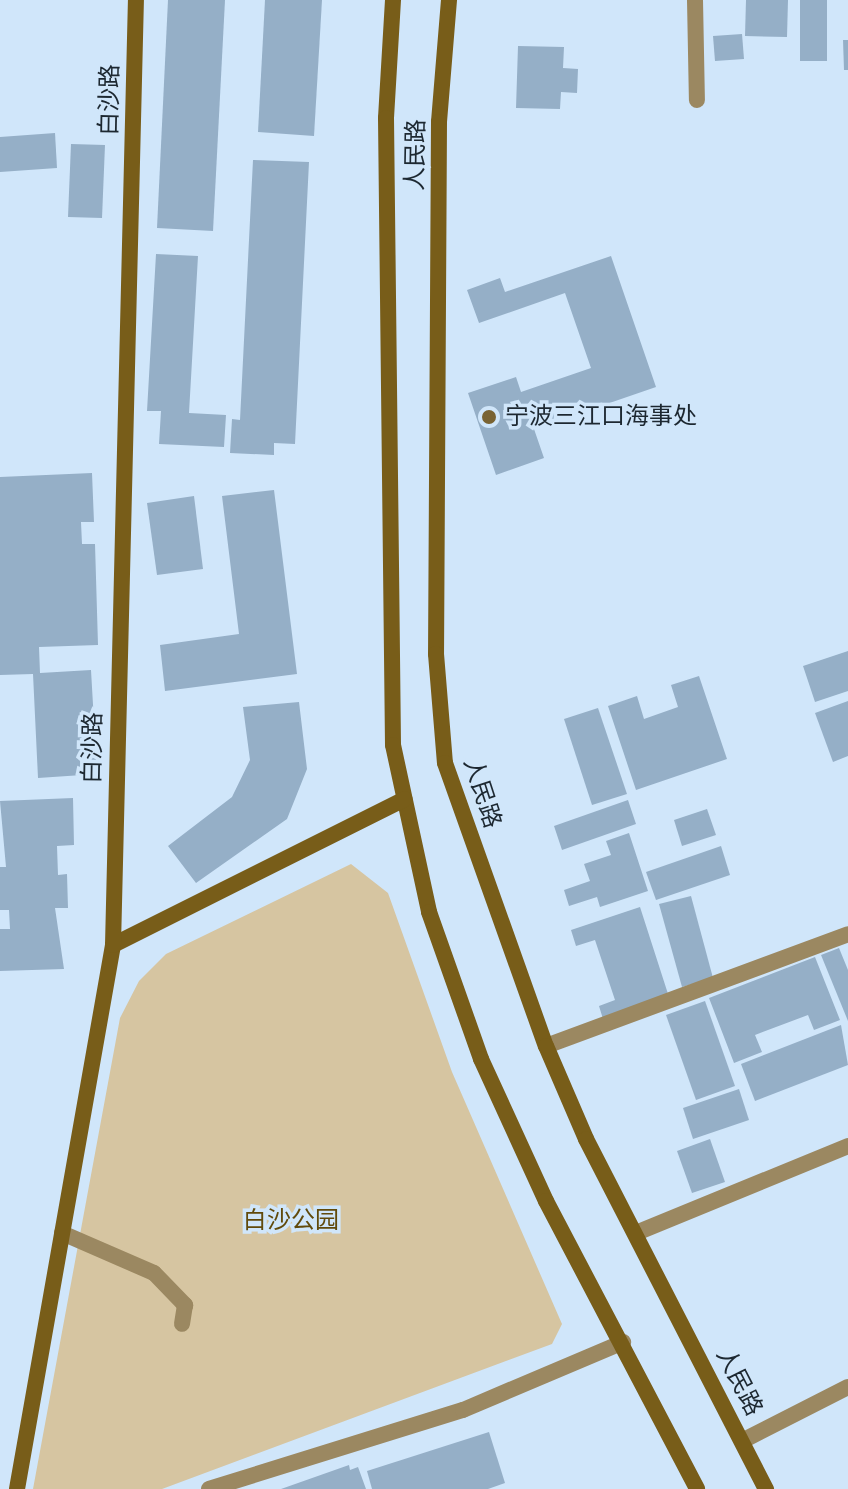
<!DOCTYPE html>
<meta charset="utf-8">
<style>
body{margin:0}
#map{position:relative;width:848px;height:1489px;overflow:hidden;background:#d0e6fa;font-family:"DejaVu Sans","Noto Sans SC",sans-serif}
div>[style]{position:absolute}
.green>*{inset:0;background:#d6c5a1}
.building>*{inset:0;background:#95afc7}
.lane>*{height:16px;margin:-8px;padding:0 8px;transform-origin:8px;border-radius:8px;background:#9b8861}
.street>*{height:16px;margin:-8px;padding:0 8px;transform-origin:8px;border-radius:8px;background:#9b8861}
.secondary>*{height:16px;margin:-8px;padding:0 8px;transform-origin:8px;border-radius:8px;background:#785d19}
.dots>*{width:22px;height:22px;translate:-50% -50%;box-sizing:border-box;border:4px solid #d0e6fa;border-radius:50%}
span{translate:-50% -50%;white-space:nowrap;text-align:center;line-height:1.15;-webkit-text-stroke:7px #d0e6fa;paint-order:stroke}
.street-label{font-size:24px;color:#1d2831}
.poi-label{font-size:24px;color:#1d2831}
.left{translate:0 -50%;text-align:left}
.park-label{font-size:24px;color:#614a0b}
</style>
<div id="map">
<div class="green">
<div style="clip-path:polygon(351px 864px,388px 893px,452px 1072px,562px 1324px,552px 1344px,162px 1489px,33px 1489px,120px 1018px,139px 981px,166px 954px)"></div>
</div>
<div class="building">
<div style="clip-path:polygon(168px 0,225px 0,213px 231px,157px 228px)"></div>
<div style="clip-path:polygon(265px 0,322px 0,314px 136px,258px 132px)"></div>
<div style="clip-path:polygon(746px 0,788px 0,787px 37px,745px 36px)"></div>
<div style="clip-path:polygon(800px 0,827px 0,827px 61px,800px 61px)"></div>
<div style="clip-path:polygon(742px 34px,744px 59px,715px 61px,713px 36px)"></div>
<div style="clip-path:polygon(843px 40px,848px 40px,848px 70px,844px 70px)"></div>
<div style="clip-path:polygon(518px 46px,564px 47px,563px 68px,578px 69px,577px 93px,561px 92px,560px 109px,516px 108px)"></div>
<div style="clip-path:polygon(55px 133px,57px 168px,0 172px,0 137px)"></div>
<div style="clip-path:polygon(71px 144px,105px 145px,102px 218px,68px 217px)"></div>
<div style="clip-path:polygon(253px 160px,309px 162px,295px 444px,274px 443px,274px 455px,230px 453px,232px 419px,240px 420px)"></div>
<div style="clip-path:polygon(156px 254px,198px 256px,189px 413px,226px 415px,224px 447px,159px 444px,161px 411px,147px 411px)"></div>
<div style="clip-path:polygon(611px 256px,656px 387px,534px 429px,544px 458px,496px 475px,468px 393px,516px 377px,521px 392px,591px 368px,565px 293px,479px 323px,467px 290px,500px 278px,505px 292px)"></div>
<div style="clip-path:polygon(92px 473px,94px 522px,81px 522px,82px 544px,95px 544px,98px 645px,39px 647px,40px 673px,91px 670px,97px 774px,38px 778px,33px 674px,0 675px,0 477px)"></div>
<div style="clip-path:polygon(274px 490px,297px 674px,165px 691px,160px 645px,239px 634px,222px 496px)"></div>
<div style="clip-path:polygon(194px 496px,203px 569px,157px 575px,147px 503px)"></div>
<div style="clip-path:polygon(848px 651px,848px 691px,815px 702px,803px 666px)"></div>
<div style="clip-path:polygon(699px 676px,727px 759px,636px 790px,608px 706px,637px 696px,644px 719px,678px 707px,671px 685px)"></div>
<div style="clip-path:polygon(848px 701px,848px 756px,833px 762px,815px 713px)"></div>
<div style="clip-path:polygon(299px 702px,307px 769px,287px 819px,196px 883px,168px 846px,232px 797px,250px 760px,243px 707px)"></div>
<div style="clip-path:polygon(598px 708px,627px 794px,592px 805px,564px 719px)"></div>
<div style="clip-path:polygon(73px 798px,74px 845px,57px 846px,58px 875px,67px 874px,68px 908px,55px 908px,64px 969px,0 971px,0 929px,10px 929px,9px 910px,0 910px,0 867px,6px 867px,0 801px)"></div>
<div style="clip-path:polygon(628px 800px,636px 824px,562px 850px,554px 826px)"></div>
<div style="clip-path:polygon(707px 809px,716px 835px,682px 846px,674px 820px)"></div>
<div style="clip-path:polygon(629px 833px,648px 891px,600px 907px,597px 897px,569px 906px,564px 890px,590px 881px,584px 864px,611px 855px,606px 841px)"></div>
<div style="clip-path:polygon(721px 846px,730px 875px,656px 900px,646px 872px)"></div>
<div style="clip-path:polygon(691px 896px,713px 978px,682px 987px,659px 904px)"></div>
<div style="clip-path:polygon(640px 907px,669px 997px,603px 1019px,599px 1006px,615px 1000px,595px 940px,576px 946px,571px 930px)"></div>
<div style="clip-path:polygon(839px 948px,848px 970px,848px 1021px,821px 955px)"></div>
<div style="clip-path:polygon(815px 957px,840px 1020px,814px 1030px,808px 1015px,755px 1035px,762px 1052px,734px 1063px,709px 998px)"></div>
<div style="clip-path:polygon(705px 1001px,735px 1086px,696px 1100px,666px 1015px)"></div>
<div style="clip-path:polygon(841px 1025px,848px 1065px,755px 1101px,741px 1064px)"></div>
<div style="clip-path:polygon(739px 1089px,749px 1120px,693px 1139px,683px 1108px)"></div>
<div style="clip-path:polygon(710px 1139px,725px 1182px,692px 1193px,677px 1151px)"></div>
<div style="clip-path:polygon(489px 1432px,505px 1483px,488px 1489px,372px 1489px,367px 1471px)"></div>
<div style="clip-path:polygon(349px 1465px,350px 1470px,358px 1467px,366px 1489px,281px 1489px)"></div>
</div>
<div class="lane">
<div style="left:695px;top:0;width:100px;rotate:88.9deg"></div>
<div style="left:62px;top:1233px;width:100px;rotate:23.5deg"></div>
<div style="left:154px;top:1273px;width:45px;rotate:45.9deg"></div>
<div style="left:185px;top:1305px;width:19px;rotate:99deg"></div>
</div>
<div class="street">
<div style="left:546px;top:1046px;width:322px;rotate:-20.3deg"></div>
<div style="left:636px;top:1233px;width:229px;rotate:-22.3deg"></div>
<div style="left:742px;top:1441px;width:119px;rotate:-27deg"></div>
<div style="left:209px;top:1489px;width:266px;rotate:-17.3deg"></div>
<div style="left:463px;top:1410px;width:174px;rotate:-23deg"></div>
</div>
<div class="secondary">
<div style="left:393px;top:0;width:118px;rotate:93.4deg"></div>
<div style="left:386px;top:118px;width:627px;rotate:89.36deg"></div>
<div style="left:393px;top:745px;width:171px;rotate:77.8deg"></div>
<div style="left:429px;top:912px;width:156px;rotate:70.5deg"></div>
<div style="left:481px;top:1059px;width:156px;rotate:65.4deg"></div>
<div style="left:546px;top:1201px;width:325px;rotate:62.3deg"></div>
<div style="left:449px;top:0;width:122px;rotate:94.7deg"></div>
<div style="left:439px;top:122px;width:532px;rotate:90.32deg"></div>
<div style="left:436px;top:654px;width:109px;rotate:85.3deg"></div>
<div style="left:445px;top:763px;width:300px;rotate:70.4deg"></div>
<div style="left:546px;top:1046px;width:101px;rotate:66.7deg"></div>
<div style="left:586px;top:1139px;width:394px;rotate:62.8deg"></div>
<div style="left:113px;top:945px;width:326px;rotate:-26.6deg"></div>
<div style="left:17px;top:1489px;width:552px;rotate:-79.99deg"></div>
<div style="left:113px;top:945px;width:945px;rotate:-88.61deg"></div>
</div>
<div class="dots">
<div style="left:489px;top:417px;background:#796333"></div>
</div>
<div class="street-label">
<span style="left:110px;top:100px;rotate:-89deg">白沙路</span>
<span style="left:416px;top:155px;rotate:-89deg">人民路</span>
<span style="left:93px;top:748px;rotate:-89deg">白沙路</span>
<span style="left:482px;top:793px;rotate:72deg">人民路</span>
<span style="left:739px;top:1382px;rotate:63deg">人民路</span>
</div>
<div class="poi-label">
<span class="left" style="left:505px;top:417px">宁波三江口海事处</span>
</div>
<div class="park-label">
<span style="left:291px;top:1221px">白沙公园</span>
</div>
</div>
